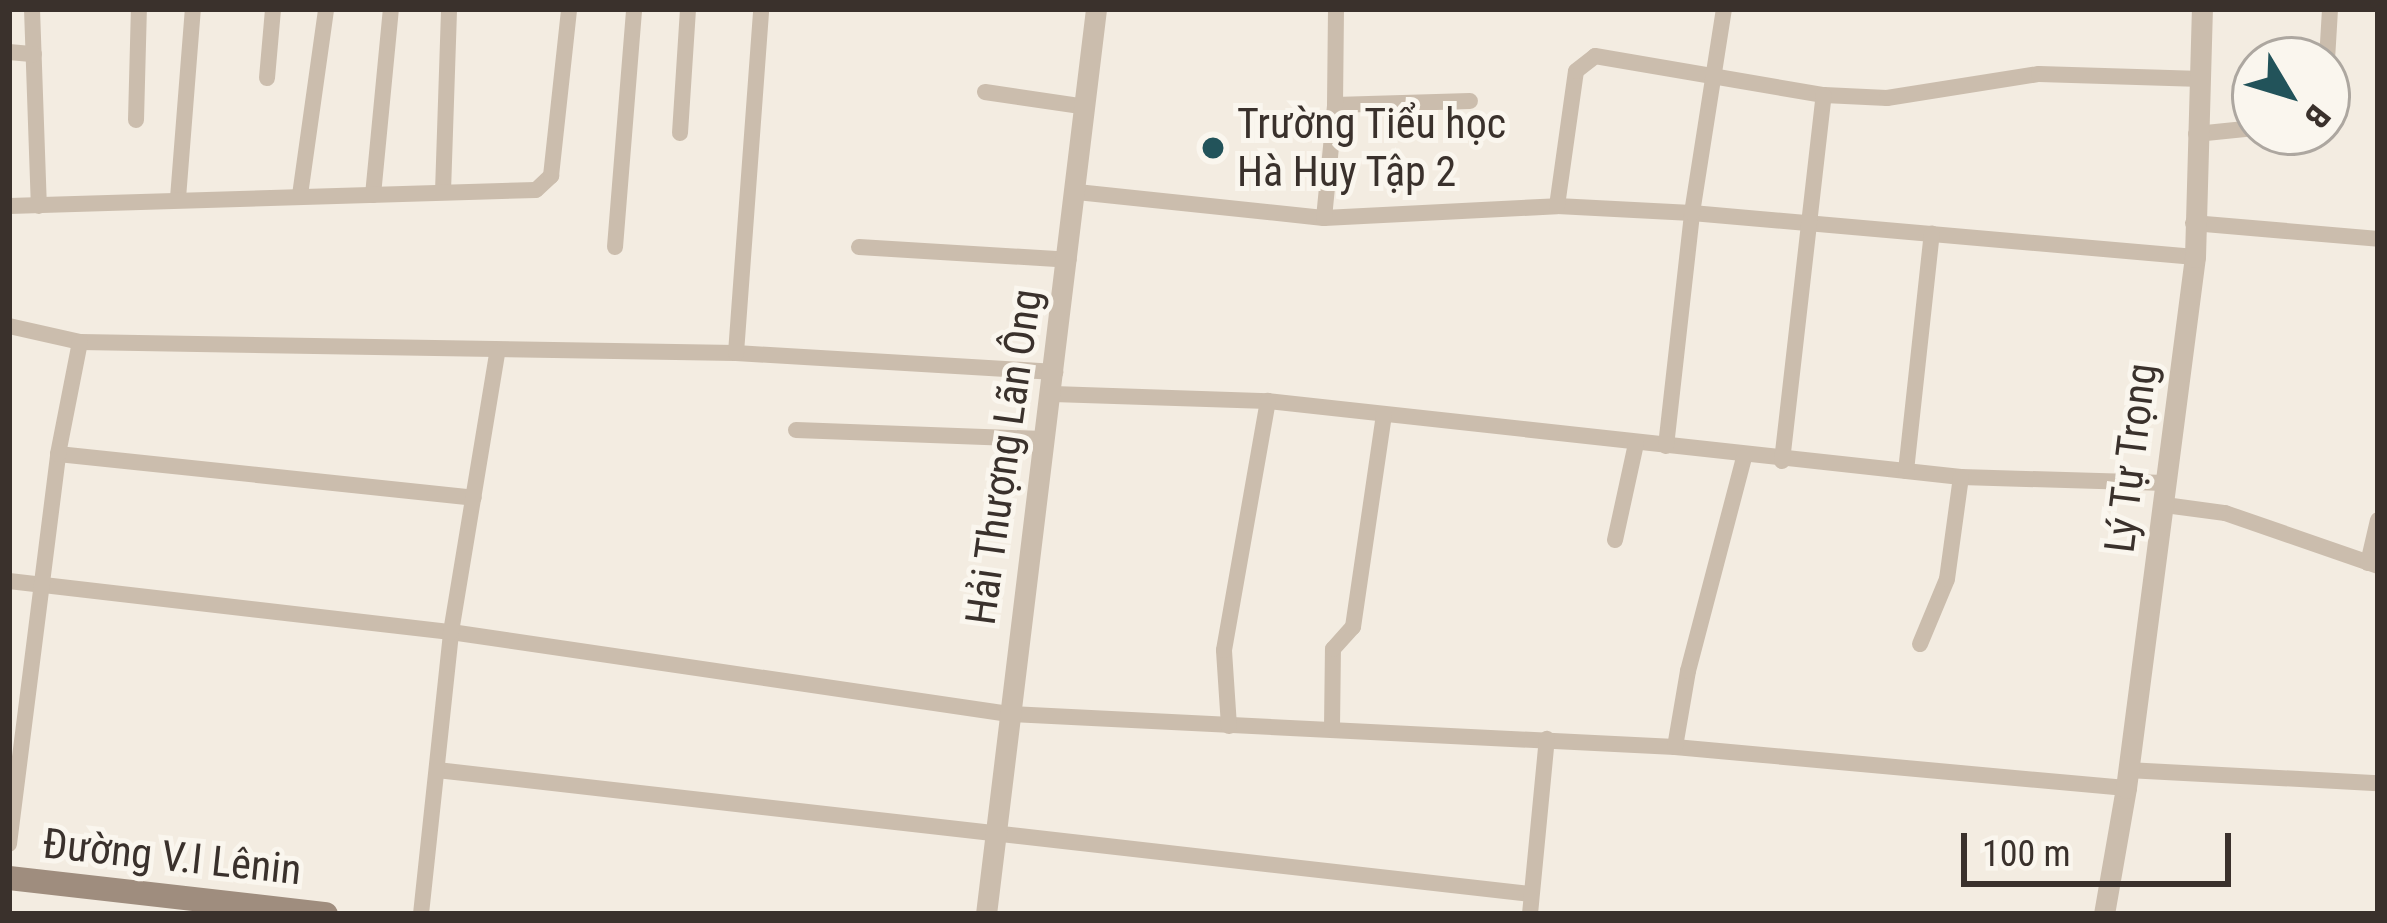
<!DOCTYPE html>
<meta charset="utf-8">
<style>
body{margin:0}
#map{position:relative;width:2387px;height:923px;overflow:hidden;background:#f3ece1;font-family:"Roboto Condensed",sans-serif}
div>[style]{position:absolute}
.minor>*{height:16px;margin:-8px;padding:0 8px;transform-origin:8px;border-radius:8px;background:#cbbdad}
.tertiary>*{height:21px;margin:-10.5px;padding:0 10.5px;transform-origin:10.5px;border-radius:10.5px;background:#cbbdad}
.secondary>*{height:24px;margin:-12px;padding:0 12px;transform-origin:12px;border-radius:12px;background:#9f8d7e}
.dots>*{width:33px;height:33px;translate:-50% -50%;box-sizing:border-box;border:6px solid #faf6ee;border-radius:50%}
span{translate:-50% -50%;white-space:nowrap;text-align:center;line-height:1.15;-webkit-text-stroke:10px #faf6ee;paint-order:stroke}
.poi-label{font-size:42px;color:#3a312c}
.left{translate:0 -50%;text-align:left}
.street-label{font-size:42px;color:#3a312c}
.frame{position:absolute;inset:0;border:12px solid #3a312c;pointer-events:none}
.north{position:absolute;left:2231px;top:36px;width:120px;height:120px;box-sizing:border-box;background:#faf6ee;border:3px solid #ada7a0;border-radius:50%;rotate:128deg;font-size:33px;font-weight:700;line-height:48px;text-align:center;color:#3a312c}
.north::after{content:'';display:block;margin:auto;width:42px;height:54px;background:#22535a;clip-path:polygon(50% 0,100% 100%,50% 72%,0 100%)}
.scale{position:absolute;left:1961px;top:833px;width:270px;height:54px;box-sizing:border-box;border:6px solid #3a312c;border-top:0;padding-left:15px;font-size:36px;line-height:42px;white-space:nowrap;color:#3a312c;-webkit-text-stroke:9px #faf6ee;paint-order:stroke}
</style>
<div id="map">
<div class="minor">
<div style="left:32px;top:9px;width:197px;rotate:88deg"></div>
<div style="left:9px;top:52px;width:25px;rotate:5deg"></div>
<div style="left:2327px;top:60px;width:51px;rotate:-86.6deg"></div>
<div style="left:267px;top:78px;width:69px;rotate:-85deg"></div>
<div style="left:985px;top:92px;width:102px;rotate:8.4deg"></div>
<div style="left:1335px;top:105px;width:135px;rotate:-1.7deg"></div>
<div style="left:136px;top:120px;width:111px;rotate:-88.5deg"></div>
<div style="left:680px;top:133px;width:124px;rotate:-86.3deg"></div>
<div style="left:2196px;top:134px;width:59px;rotate:-5.8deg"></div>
<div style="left:443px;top:192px;width:183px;rotate:-88.1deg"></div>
<div style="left:1077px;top:192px;width:248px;rotate:6deg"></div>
<div style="left:1324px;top:218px;width:233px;rotate:-2.9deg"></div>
<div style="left:1557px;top:206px;width:135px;rotate:3deg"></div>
<div style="left:1692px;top:213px;width:505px;rotate:5deg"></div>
<div style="left:300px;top:195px;width:188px;rotate:-82deg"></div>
<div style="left:373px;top:195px;width:187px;rotate:-84.5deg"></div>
<div style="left:178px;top:198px;width:190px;rotate:-85.5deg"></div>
<div style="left:9px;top:206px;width:527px;rotate:-1.74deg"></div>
<div style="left:536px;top:190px;width:21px;rotate:-43deg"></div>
<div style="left:551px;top:176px;width:168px;rotate:-83.8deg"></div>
<div style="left:1557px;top:206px;width:136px;rotate:-82deg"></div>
<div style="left:1576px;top:71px;width:24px;rotate:-38deg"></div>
<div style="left:1595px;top:56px;width:232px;rotate:9.7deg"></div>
<div style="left:1824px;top:95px;width:63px;rotate:2.7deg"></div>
<div style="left:1887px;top:98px;width:154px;rotate:-9deg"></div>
<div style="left:2039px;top:74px;width:163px;rotate:1.8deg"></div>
<div style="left:1324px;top:218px;width:114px;rotate:-84.4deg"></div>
<div style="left:1335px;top:105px;width:96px;rotate:-89.4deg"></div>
<div style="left:2193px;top:223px;width:186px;rotate:4.9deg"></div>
<div style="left:615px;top:247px;width:239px;rotate:-85.4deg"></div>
<div style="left:859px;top:247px;width:210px;rotate:3.5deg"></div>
<div style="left:9px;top:326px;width:73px;rotate:12.7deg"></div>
<div style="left:80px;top:342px;width:656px;rotate:0.96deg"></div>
<div style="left:736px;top:353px;width:320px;rotate:3.4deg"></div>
<div style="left:736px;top:353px;width:345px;rotate:-85.8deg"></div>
<div style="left:1053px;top:394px;width:215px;rotate:1.9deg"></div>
<div style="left:1268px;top:401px;width:697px;rotate:6.26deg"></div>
<div style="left:1961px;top:477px;width:205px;rotate:1.7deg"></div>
<div style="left:796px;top:430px;width:248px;rotate:2.1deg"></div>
<div style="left:1666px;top:446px;width:234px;rotate:-83.6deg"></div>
<div style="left:1692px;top:213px;width:206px;rotate:-81.1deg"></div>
<div style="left:58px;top:454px;width:418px;rotate:6deg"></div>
<div style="left:1782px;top:461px;width:368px;rotate:-83.5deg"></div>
<div style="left:1906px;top:471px;width:239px;rotate:-83.8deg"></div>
<div style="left:2165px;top:505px;width:61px;rotate:7.6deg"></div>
<div style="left:2225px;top:513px;width:162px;rotate:19.1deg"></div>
<div style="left:1615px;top:540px;width:98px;rotate:-77.7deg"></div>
<div style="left:2368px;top:563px;width:44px;rotate:-76.9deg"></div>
<div style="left:9px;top:581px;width:445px;rotate:6.6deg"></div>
<div style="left:451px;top:632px;width:564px;rotate:8.36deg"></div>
<div style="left:1009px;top:714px;width:667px;rotate:2.84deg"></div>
<div style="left:1675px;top:747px;width:453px;rotate:5.2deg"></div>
<div style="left:1920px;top:644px;width:70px;rotate:-67.4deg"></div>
<div style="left:1947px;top:579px;width:103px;rotate:-82.2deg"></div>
<div style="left:1229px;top:726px;width:76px;rotate:-93.8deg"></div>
<div style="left:1224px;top:650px;width:253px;rotate:-80deg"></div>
<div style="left:1332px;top:727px;width:78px;rotate:-89.3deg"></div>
<div style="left:1333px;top:649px;width:30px;rotate:-48deg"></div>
<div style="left:1353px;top:627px;width:215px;rotate:-81.7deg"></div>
<div style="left:1675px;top:747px;width:77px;rotate:-80.3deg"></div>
<div style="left:1688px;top:671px;width:221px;rotate:-75.3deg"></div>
<div style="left:437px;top:770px;width:1101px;rotate:6.47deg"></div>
<div style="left:2127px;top:770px;width:251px;rotate:3deg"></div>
<div style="left:9px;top:844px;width:393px;rotate:-82.8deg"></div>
<div style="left:58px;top:454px;width:114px;rotate:-78.9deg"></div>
<div style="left:421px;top:914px;width:284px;rotate:-83.9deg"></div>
<div style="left:451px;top:632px;width:283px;rotate:-80.6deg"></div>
<div style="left:1530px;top:914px;width:176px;rotate:-84.5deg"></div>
</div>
<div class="tertiary">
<div style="left:986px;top:914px;width:912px;rotate:-83.07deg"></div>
<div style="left:2104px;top:914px;width:128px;rotate:-80.1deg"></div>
<div style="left:2126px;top:788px;width:535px;rotate:-82.6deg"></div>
<div style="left:2195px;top:257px;width:248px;rotate:-88.4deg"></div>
</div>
<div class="secondary">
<div style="left:9px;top:878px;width:319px;rotate:6.5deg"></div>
</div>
<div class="dots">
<div style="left:1213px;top:148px;background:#22535a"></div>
</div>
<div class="poi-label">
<span class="left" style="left:1237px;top:148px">Trường Tiểu học<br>Hà Huy Tập 2</span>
</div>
<div class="street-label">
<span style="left:1004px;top:457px;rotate:-82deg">Hải Thượng Lãn Ông</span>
<span style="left:2131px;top:458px;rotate:-83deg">Lý Tự Trọng</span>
<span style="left:172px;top:857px;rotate:6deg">Đường V.I Lênin</span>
</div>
<div class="frame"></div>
<div class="north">B</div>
<div class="scale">100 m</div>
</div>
